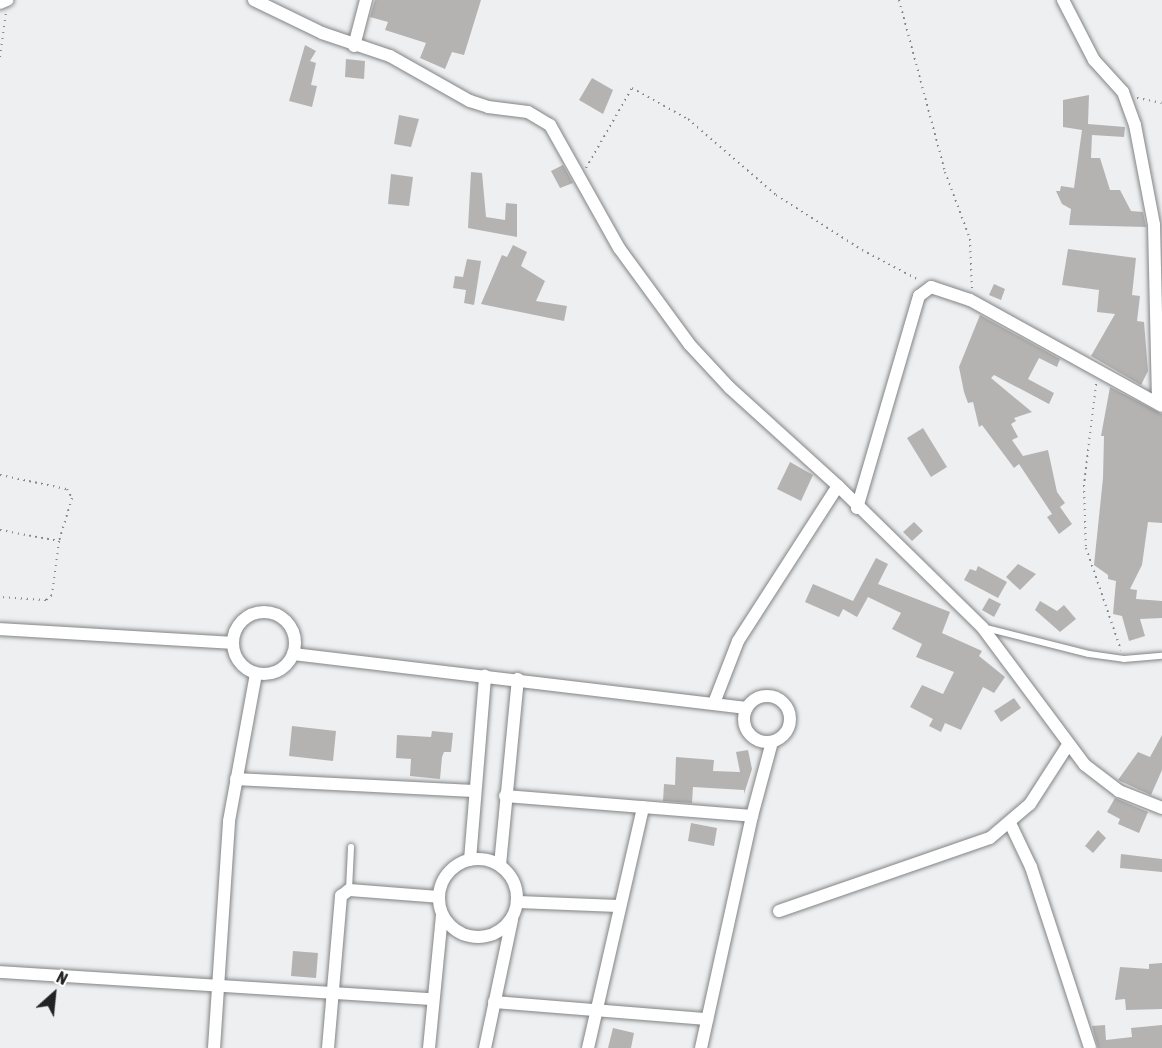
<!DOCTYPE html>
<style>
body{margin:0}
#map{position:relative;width:1162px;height:1048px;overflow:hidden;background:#edeff1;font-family:"Asap Condensed",sans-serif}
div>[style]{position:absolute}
.building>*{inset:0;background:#b5b3b2}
.path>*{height:2px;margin-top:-1px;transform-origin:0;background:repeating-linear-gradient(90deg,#878889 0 1.5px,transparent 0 6px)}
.roads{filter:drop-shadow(0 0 2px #828485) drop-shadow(0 0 2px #828485)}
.lane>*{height:6px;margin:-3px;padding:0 3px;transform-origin:3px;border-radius:3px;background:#fff}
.street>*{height:12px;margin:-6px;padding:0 6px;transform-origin:6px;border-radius:6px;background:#fff}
.street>.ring{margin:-6px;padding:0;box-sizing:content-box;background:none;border:12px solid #fff;border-radius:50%}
span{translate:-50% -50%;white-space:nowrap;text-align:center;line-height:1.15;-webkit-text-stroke:4.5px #fff;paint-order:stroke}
.north{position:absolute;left:24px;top:964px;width:60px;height:60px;-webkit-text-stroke:4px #fff;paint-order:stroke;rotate:27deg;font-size:16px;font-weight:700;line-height:24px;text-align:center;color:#222223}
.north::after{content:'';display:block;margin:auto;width:21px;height:27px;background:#222223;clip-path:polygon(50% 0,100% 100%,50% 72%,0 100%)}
</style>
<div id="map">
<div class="building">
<div style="clip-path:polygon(375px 0,481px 0,464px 55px,452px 52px,445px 69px,420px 58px,426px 43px,385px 30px,388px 22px,370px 17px)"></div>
<div style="clip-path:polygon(305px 45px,316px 51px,310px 61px,316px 63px,311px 85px,317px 86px,312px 107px,289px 101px)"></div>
<div style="clip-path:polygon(346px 59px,365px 61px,364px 79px,345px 77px)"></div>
<div style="clip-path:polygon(592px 78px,613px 90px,603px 114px,579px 100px)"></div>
<div style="clip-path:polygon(1089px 95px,1088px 124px,1125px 127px,1124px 137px,1092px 135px,1091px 158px,1100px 158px,1110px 190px,1120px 190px,1131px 211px,1143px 212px,1146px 227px,1069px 225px,1071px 209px,1062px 204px,1056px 191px,1060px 191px,1061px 186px,1074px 188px,1082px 130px,1063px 127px,1063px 100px)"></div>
<div style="clip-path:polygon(399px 115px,419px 119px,411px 147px,394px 144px)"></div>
<div style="clip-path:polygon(563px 165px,573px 183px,560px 188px,551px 171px)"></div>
<div style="clip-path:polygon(471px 172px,482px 173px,486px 217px,505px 220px,506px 203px,517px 204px,517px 237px,468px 228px)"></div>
<div style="clip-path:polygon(391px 174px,413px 177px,409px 206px,388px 204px)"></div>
<div style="clip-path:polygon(513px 245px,527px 252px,521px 266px,545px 281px,536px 301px,567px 306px,564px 321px,481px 304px,502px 255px,507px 257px)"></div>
<div style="clip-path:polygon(1068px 249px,1136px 258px,1132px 295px,1140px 296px,1137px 321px,1144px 322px,1148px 371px,1141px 385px,1091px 356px,1115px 314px,1097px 312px,1099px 290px,1062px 285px)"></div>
<div style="clip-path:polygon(467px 259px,481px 261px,474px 305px,464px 303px,466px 290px,453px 288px,455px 276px,463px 277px)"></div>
<div style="clip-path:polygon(994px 284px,1005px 289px,1001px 300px,989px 295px)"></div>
<div style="clip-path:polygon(980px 315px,1060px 359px,1057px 367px,1039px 358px,1028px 379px,1054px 393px,1049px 404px,994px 375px,991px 378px,1032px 412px,1014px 418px,1016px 421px,1011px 424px,1018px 437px,1012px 440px,1023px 456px,1048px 450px,1057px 492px,1065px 503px,1060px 507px,1072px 524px,1059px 534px,1047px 517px,1052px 514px,1019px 464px,1014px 468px,982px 425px,979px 427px,973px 402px,968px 403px,964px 392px,959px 367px)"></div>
<div style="clip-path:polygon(1110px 387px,1162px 414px,1162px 523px,1148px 522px,1142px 565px,1130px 589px,1137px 590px,1136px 599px,1162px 601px,1162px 618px,1140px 619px,1145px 636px,1129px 641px,1122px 616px,1113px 614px,1116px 581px,1108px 579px,1108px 575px,1094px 565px,1103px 478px,1104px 436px,1101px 436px)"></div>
<div style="clip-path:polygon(923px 428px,947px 467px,931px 477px,907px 438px)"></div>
<div style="clip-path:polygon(790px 462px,813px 475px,801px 501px,777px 489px)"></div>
<div style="clip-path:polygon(914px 522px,923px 531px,912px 541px,903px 532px)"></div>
<div style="clip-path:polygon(876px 558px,888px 564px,878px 584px,950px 612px,942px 633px,982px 651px,979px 656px,1005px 677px,994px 693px,983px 687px,961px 730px,945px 723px,941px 732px,929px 726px,933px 719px,910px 707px,922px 685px,943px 694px,954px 672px,916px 657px,922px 644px,892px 629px,901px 613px,868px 597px,857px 617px,843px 609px,839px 617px,805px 602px,813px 584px,853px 601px)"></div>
<div style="clip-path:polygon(1018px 564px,1036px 574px,1020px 590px,1006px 577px)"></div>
<div style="clip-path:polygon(978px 566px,1007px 582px,998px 598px,964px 580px,970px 569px,976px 571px)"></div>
<div style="clip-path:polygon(989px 598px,1001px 604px,994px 617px,982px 610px)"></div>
<div style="clip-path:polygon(1040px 601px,1057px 611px,1064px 605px,1076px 619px,1060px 632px,1035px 610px)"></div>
<div style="clip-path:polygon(1014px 698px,1021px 708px,1001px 722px,994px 711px)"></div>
<div style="clip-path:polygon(292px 726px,336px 731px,333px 761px,289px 756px)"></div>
<div style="clip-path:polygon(432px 731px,453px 733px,451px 752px,444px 752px,442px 757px,440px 779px,410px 776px,411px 759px,396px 758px,397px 735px,431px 737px)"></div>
<div style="clip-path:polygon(1162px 735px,1162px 770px,1151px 795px,1118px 780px,1138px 752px,1150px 757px)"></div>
<div style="clip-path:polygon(748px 750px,752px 769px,744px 794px,744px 790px,693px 787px,692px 803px,663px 801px,664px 784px,675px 785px,676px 757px,714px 760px,713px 771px,740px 772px,736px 752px)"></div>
<div style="clip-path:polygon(1115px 798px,1148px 812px,1139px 833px,1118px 824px,1120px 819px,1107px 812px)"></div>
<div style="clip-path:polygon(691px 823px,717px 828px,714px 846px,688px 841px)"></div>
<div style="clip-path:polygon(1098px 830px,1106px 838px,1093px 853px,1085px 846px)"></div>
<div style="clip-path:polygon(1121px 854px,1162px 859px,1162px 872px,1120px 868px)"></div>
<div style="clip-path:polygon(293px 951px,318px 953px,316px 978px,291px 976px)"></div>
<div style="clip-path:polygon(1162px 963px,1162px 1009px,1126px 1010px,1125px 999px,1115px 1000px,1120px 967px,1149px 969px,1149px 964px)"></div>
<div style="clip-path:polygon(1105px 1025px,1106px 1040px,1132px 1037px,1131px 1028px,1162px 1025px,1162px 1048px,1098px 1048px,1092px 1026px)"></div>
<div style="clip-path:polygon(613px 1028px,634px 1033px,631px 1048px,608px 1048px)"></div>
</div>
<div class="path">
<div style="left:899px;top:0;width:178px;rotate:75deg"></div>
<div style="left:945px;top:172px;width:72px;rotate:69.5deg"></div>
<div style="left:970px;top:239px;width:49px;rotate:87.7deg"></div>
<div style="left:0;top:57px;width:45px;rotate:-82.4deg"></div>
<div style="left:1137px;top:98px;width:25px;rotate:11deg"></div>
<div style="left:586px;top:168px;width:92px;rotate:-60.1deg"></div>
<div style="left:632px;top:88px;width:64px;rotate:29deg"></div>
<div style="left:688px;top:119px;width:116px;rotate:40.8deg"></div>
<div style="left:776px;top:195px;width:102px;rotate:32.6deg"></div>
<div style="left:862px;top:250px;width:64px;rotate:27.8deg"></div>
<div style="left:1096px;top:384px;width:102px;rotate:96.8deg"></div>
<div style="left:1084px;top:485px;width:63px;rotate:88.2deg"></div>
<div style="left:1086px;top:548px;width:108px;rotate:71.1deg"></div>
<div style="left:0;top:475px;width:68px;rotate:11.8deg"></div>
<div style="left:67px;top:489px;width:10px;rotate:61deg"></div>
<div style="left:72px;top:498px;width:45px;rotate:106.8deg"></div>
<div style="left:59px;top:541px;width:54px;rotate:97.4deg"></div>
<div style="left:52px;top:595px;width:8px;rotate:140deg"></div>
<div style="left:46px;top:600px;width:46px;rotate:-176.3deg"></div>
<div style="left:0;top:530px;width:60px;rotate:10.6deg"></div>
</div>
<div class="roads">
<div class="lane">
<div style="left:986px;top:628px;width:106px;rotate:14.2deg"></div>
<div style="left:1089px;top:654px;width:35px;rotate:8deg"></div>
<div style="left:1124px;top:659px;width:38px;rotate:-5deg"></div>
<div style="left:349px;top:890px;width:43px;rotate:-87.3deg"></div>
</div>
<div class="street">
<div style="left:254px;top:0;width:76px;rotate:25.9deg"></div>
<div style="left:322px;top:33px;width:72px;rotate:18.7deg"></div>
<div style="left:390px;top:56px;width:92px;rotate:29.4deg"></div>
<div style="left:470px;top:101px;width:19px;rotate:18deg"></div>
<div style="left:488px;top:107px;width:40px;rotate:7.1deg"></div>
<div style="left:528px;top:112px;width:26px;rotate:31deg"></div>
<div style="left:550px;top:125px;width:141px;rotate:60.7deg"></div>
<div style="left:619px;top:248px;width:120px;rotate:53.8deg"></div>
<div style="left:690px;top:345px;width:59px;rotate:47.1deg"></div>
<div style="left:730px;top:388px;width:146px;rotate:42.2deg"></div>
<div style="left:838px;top:486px;width:202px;rotate:44.4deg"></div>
<div style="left:982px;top:627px;width:172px;rotate:53.3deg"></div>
<div style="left:1085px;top:765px;width:43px;rotate:37.4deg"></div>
<div style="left:1119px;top:791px;width:46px;rotate:21.6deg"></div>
<div style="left:1063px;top:0;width:68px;rotate:62.7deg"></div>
<div style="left:1094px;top:60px;width:43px;rotate:47.8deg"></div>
<div style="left:1123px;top:92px;width:35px;rotate:70deg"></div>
<div style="left:1135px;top:125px;width:102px;rotate:79.2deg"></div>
<div style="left:1154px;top:225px;width:178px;rotate:88.7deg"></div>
<div style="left:0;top:3px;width:8px;rotate:-23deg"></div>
<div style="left:354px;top:46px;width:48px;rotate:-75.4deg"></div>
<div style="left:857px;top:508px;width:221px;rotate:-73.7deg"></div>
<div style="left:919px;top:296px;width:15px;rotate:-37deg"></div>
<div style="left:931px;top:287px;width:41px;rotate:18.4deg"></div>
<div style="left:970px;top:300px;width:219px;rotate:28.9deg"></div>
<div class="ring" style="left:233px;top:612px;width:50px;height:50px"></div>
<div style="left:0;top:629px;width:233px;rotate:3.4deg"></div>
<div style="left:293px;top:654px;width:457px;rotate:6.8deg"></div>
<div class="ring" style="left:744px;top:696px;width:34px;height:34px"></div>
<div style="left:714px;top:703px;width:66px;rotate:-68.8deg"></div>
<div style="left:738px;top:641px;width:184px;rotate:-57.2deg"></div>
<div style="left:236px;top:779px;width:237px;rotate:2.9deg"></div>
<div style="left:505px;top:796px;width:248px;rotate:4.6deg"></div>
<div style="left:1010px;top:823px;width:49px;rotate:64.5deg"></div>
<div style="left:1031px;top:867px;width:190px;rotate:71.9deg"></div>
<div class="ring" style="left:439px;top:859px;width:66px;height:66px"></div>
<div style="left:470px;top:860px;width:185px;rotate:-85.3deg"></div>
<div style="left:500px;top:865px;width:187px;rotate:-84.5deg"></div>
<div style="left:518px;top:902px;width:100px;rotate:2.3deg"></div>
<div style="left:779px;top:911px;width:223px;rotate:-19.1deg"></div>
<div style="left:990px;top:838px;width:52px;rotate:-40.4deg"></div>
<div style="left:1030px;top:804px;width:70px;rotate:-57.2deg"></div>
<div style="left:0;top:972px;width:434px;rotate:3.6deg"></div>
<div style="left:494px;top:1002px;width:214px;rotate:4.6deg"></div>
<div style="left:214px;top:1048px;width:227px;rotate:-86.2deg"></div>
<div style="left:229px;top:821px;width:149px;rotate:-79.6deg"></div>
<div style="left:328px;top:1048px;width:153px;rotate:-85.1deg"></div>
<div style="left:341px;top:896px;width:10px;rotate:-37deg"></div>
<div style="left:349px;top:890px;width:90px;rotate:4.4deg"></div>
<div style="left:429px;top:1048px;width:134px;rotate:-84.4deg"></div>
<div style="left:485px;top:1048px;width:131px;rotate:-78.1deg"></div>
<div style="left:588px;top:1048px;width:247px;rotate:-77.1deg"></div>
<div style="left:701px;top:1048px;width:238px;rotate:-77.6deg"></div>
<div style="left:752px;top:816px;width:77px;rotate:-74.9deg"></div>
</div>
</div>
<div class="north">N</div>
</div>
